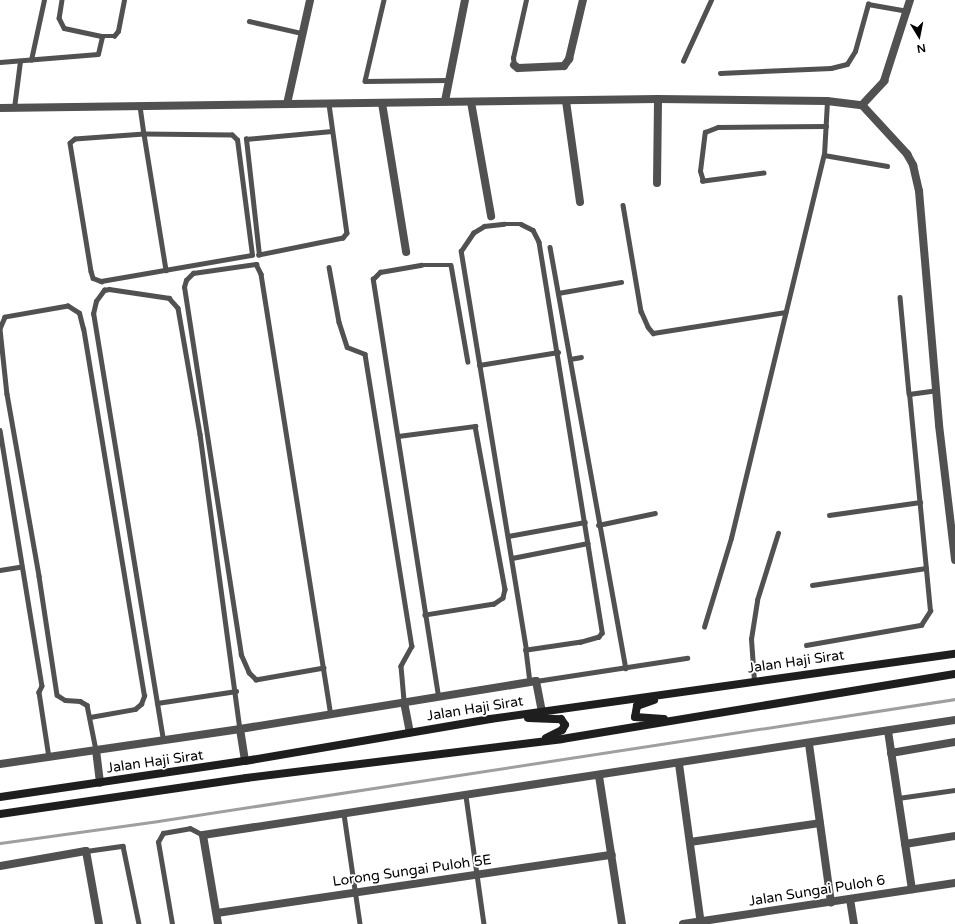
<!DOCTYPE html>
<style>
body{margin:0}
#map{position:relative;width:955px;height:924px;overflow:hidden;background:#fff;font-family:"Varela Round",sans-serif}
div>[style]{position:absolute}
.stream>*{height:3px;margin:-1.5px;padding:0 1.5px;transform-origin:1.5px;border-radius:1.5px;background:#9f9f9f}
.service>*{height:4.5px;margin:-2.25px;padding:0 2.25px;transform-origin:2.25px;border-radius:2.25px;background:#515151}
.minor>*{height:8px;margin:-4px;padding:0 4px;transform-origin:4px;border-radius:4px;background:#515151}
.secondary>*{height:8px;margin:-4px;padding:0 4px;transform-origin:4px;border-radius:4px;background:#1e1e1e}
span{translate:-50% -50%;white-space:nowrap;text-align:center;line-height:1.15;-webkit-text-stroke:3.5px #fff;paint-order:stroke}
.street-label{font-size:14px;color:#000}
.north{position:absolute;left:899px;top:16px;width:40px;height:40px;-webkit-text-stroke:3px #fff;paint-order:stroke;rotate:170deg;font-size:11px;font-weight:700;line-height:16px;text-align:center;color:#000}
.north::after{content:'';display:block;margin:auto;width:14px;height:18px;background:#000;clip-path:polygon(50% 0,100% 100%,50% 72%,0 100%)}
</style>
<div id="map">
<div class="stream">
<div style="left:0;top:843px;width:160px;rotate:-7.9deg"></div>
<div style="left:158px;top:821px;width:806px;rotate:-8.7deg"></div>
</div>
<div class="service">
<div style="left:62px;top:0;width:18px;rotate:99deg"></div>
<div style="left:59px;top:18px;width:11px;rotate:63deg"></div>
<div style="left:64px;top:28px;width:39px;rotate:12deg"></div>
<div style="left:384px;top:0;width:83px;rotate:103.2deg"></div>
<div style="left:365px;top:81px;width:83px;rotate:-0.7deg"></div>
<div style="left:249px;top:21px;width:54px;rotate:12.8deg"></div>
<div style="left:31px;top:60px;width:61px;rotate:-77.8deg"></div>
<div style="left:683px;top:61px;width:67px;rotate:-65.3deg"></div>
<div style="left:0;top:62px;width:98px;rotate:-4.7deg"></div>
<div style="left:98px;top:54px;width:18px;rotate:-77deg"></div>
<div style="left:102px;top:36px;width:12px"></div>
<div style="left:114px;top:36px;width:6px;rotate:-51deg"></div>
<div style="left:118px;top:31px;width:32px;rotate:-79deg"></div>
<div style="left:514px;top:65px;width:7px;rotate:-98deg"></div>
<div style="left:513px;top:58px;width:59px;rotate:-77.4deg"></div>
<div style="left:720px;top:73px;width:111px;rotate:-2.6deg"></div>
<div style="left:831px;top:68px;width:16px;rotate:-14deg"></div>
<div style="left:847px;top:64px;width:15px;rotate:-58deg"></div>
<div style="left:855px;top:51px;width:49px;rotate:-74.5deg"></div>
<div style="left:868px;top:4px;width:40px;rotate:10deg"></div>
<div style="left:329px;top:104px;width:130px;rotate:82.1deg"></div>
<div style="left:347px;top:233px;width:6px;rotate:129deg"></div>
<div style="left:343px;top:238px;width:86px;rotate:168.6deg"></div>
<div style="left:259px;top:255px;width:117px;rotate:-96.4deg"></div>
<div style="left:246px;top:139px;width:86px;rotate:-5.3deg"></div>
<div style="left:140px;top:106px;width:28px;rotate:82deg"></div>
<div style="left:144px;top:134px;width:69px;rotate:175.9deg"></div>
<div style="left:75px;top:139px;width:6px;rotate:141deg"></div>
<div style="left:70px;top:143px;width:130px;rotate:80.7deg"></div>
<div style="left:91px;top:271px;width:7px;rotate:74deg"></div>
<div style="left:93px;top:278px;width:9px;rotate:21deg"></div>
<div style="left:101px;top:281px;width:153px;rotate:-9.8deg"></div>
<div style="left:252px;top:255px;width:116px;rotate:-97.4deg"></div>
<div style="left:237px;top:140px;width:7px;rotate:-135deg"></div>
<div style="left:232px;top:135px;width:88px;rotate:-179.3deg"></div>
<div style="left:144px;top:134px;width:138px;rotate:80.8deg"></div>
<div style="left:14px;top:108px;width:47px;rotate:-82.7deg"></div>
<div style="left:824px;top:155px;width:64px;rotate:9.9deg"></div>
<div style="left:764px;top:173px;width:62px;rotate:172.5deg"></div>
<div style="left:703px;top:181px;width:10px;rotate:-107deg"></div>
<div style="left:700px;top:171px;width:39px;rotate:-83deg"></div>
<div style="left:705px;top:132px;width:14px;rotate:-21deg"></div>
<div style="left:718px;top:127px;width:108px;rotate:-0.5deg"></div>
<div style="left:623px;top:205px;width:108px;rotate:80.4deg"></div>
<div style="left:641px;top:311px;width:17px;rotate:66deg"></div>
<div style="left:648px;top:327px;width:8px;rotate:50deg"></div>
<div style="left:653px;top:333px;width:134px;rotate:-9deg"></div>
<div style="left:504px;top:224px;width:17px"></div>
<div style="left:521px;top:224px;width:13px;rotate:27deg"></div>
<div style="left:533px;top:230px;width:13px;rotate:63deg"></div>
<div style="left:539px;top:242px;width:396px;rotate:80.8deg"></div>
<div style="left:602px;top:633px;width:5px;rotate:127deg"></div>
<div style="left:599px;top:637px;width:19px;rotate:164deg"></div>
<div style="left:581px;top:642px;width:56px;rotate:171.7deg"></div>
<div style="left:526px;top:650px;width:404px;rotate:-99.3deg"></div>
<div style="left:461px;top:251px;width:22px;rotate:-56deg"></div>
<div style="left:473px;top:233px;width:13px;rotate:-32deg"></div>
<div style="left:484px;top:226px;width:20px;rotate:-6deg"></div>
<div style="left:550px;top:247px;width:428px;rotate:79.8deg"></div>
<div style="left:329px;top:267px;width:56px;rotate:79.7deg"></div>
<div style="left:339px;top:322px;width:26px;rotate:72deg"></div>
<div style="left:347px;top:347px;width:19px;rotate:21deg"></div>
<div style="left:365px;top:354px;width:296px;rotate:80.9deg"></div>
<div style="left:412px;top:646px;width:23px;rotate:119deg"></div>
<div style="left:401px;top:666px;width:36px;rotate:85deg"></div>
<div style="left:558px;top:293px;width:64px;rotate:-9.9deg"></div>
<div style="left:900px;top:297px;width:97px;rotate:84.7deg"></div>
<div style="left:909px;top:394px;width:27px;rotate:-8deg"></div>
<div style="left:570px;top:359px;width:11px;rotate:-10deg"></div>
<div style="left:479px;top:365px;width:80px;rotate:-9.3deg"></div>
<div style="left:0;top:430px;width:259px;rotate:80.7deg"></div>
<div style="left:42px;top:686px;width:7px;rotate:117deg"></div>
<div style="left:39px;top:692px;width:66px;rotate:81.3deg"></div>
<div style="left:398px;top:436px;width:78px;rotate:-7.4deg"></div>
<div style="left:475px;top:426px;width:166px;rotate:79.6deg"></div>
<div style="left:505px;top:589px;width:9px;rotate:103deg"></div>
<div style="left:503px;top:598px;width:11px;rotate:146deg"></div>
<div style="left:494px;top:604px;width:70px;rotate:170.9deg"></div>
<div style="left:829px;top:515px;width:92px;rotate:-8.1deg"></div>
<div style="left:598px;top:525px;width:58px;rotate:-11.9deg"></div>
<div style="left:508px;top:536px;width:78px;rotate:-10.3deg"></div>
<div style="left:512px;top:558px;width:77px;rotate:-11.2deg"></div>
<div style="left:0;top:570px;width:20px;rotate:-9deg"></div>
<div style="left:812px;top:585px;width:115px;rotate:-8.5deg"></div>
<div style="left:704px;top:627px;width:93px;rotate:-73.1deg"></div>
<div style="left:731px;top:538px;width:394px;rotate:-76.4deg"></div>
<div style="left:824px;top:155px;width:54px;rotate:-86.8deg"></div>
<div style="left:806px;top:645px;width:117px;rotate:-9.9deg"></div>
<div style="left:921px;top:625px;width:17px;rotate:-57deg"></div>
<div style="left:930px;top:611px;width:218px;rotate:-95.5deg"></div>
<div style="left:526px;top:650px;width:32px;rotate:83deg"></div>
<div style="left:324px;top:668px;width:69px;rotate:170deg"></div>
<div style="left:256px;top:680px;width:10px;rotate:-135deg"></div>
<div style="left:249px;top:673px;width:20px;rotate:-114deg"></div>
<div style="left:241px;top:655px;width:372px;rotate:-98.8deg"></div>
<div style="left:184px;top:287px;width:7px;rotate:-74deg"></div>
<div style="left:186px;top:280px;width:10px;rotate:-45deg"></div>
<div style="left:193px;top:273px;width:64px;rotate:-8.1deg"></div>
<div style="left:256px;top:264px;width:11px;rotate:63deg"></div>
<div style="left:261px;top:274px;width:446px;rotate:81deg"></div>
<div style="left:536px;top:681px;width:153px;rotate:-8.7deg"></div>
<div style="left:754px;top:681px;width:42px;rotate:-94.1deg"></div>
<div style="left:751px;top:639px;width:39px;rotate:-81deg"></div>
<div style="left:757px;top:600px;width:70px;rotate:-72.6deg"></div>
<div style="left:438px;top:696px;width:422px;rotate:-98.9deg"></div>
<div style="left:373px;top:279px;width:10px;rotate:-45deg"></div>
<div style="left:380px;top:272px;width:42px;rotate:-9.7deg"></div>
<div style="left:421px;top:265px;width:30px"></div>
<div style="left:451px;top:265px;width:98px;rotate:80.1deg"></div>
<div style="left:157px;top:703px;width:80px;rotate:-8.6deg"></div>
<div style="left:90px;top:717px;width:46px;rotate:-10.1deg"></div>
<div style="left:135px;top:709px;width:8px;rotate:-40deg"></div>
<div style="left:141px;top:704px;width:9px;rotate:-69deg"></div>
<div style="left:144px;top:696px;width:372px;rotate:-99.4deg"></div>
<div style="left:83px;top:329px;width:16px;rotate:-104deg"></div>
<div style="left:79px;top:313px;width:13px;rotate:-148deg"></div>
<div style="left:68px;top:306px;width:64px;rotate:170.1deg"></div>
<div style="left:5px;top:317px;width:13px;rotate:113deg"></div>
<div style="left:0;top:329px;width:65px;rotate:83.9deg"></div>
<div style="left:7px;top:394px;width:185px;rotate:80deg"></div>
<div style="left:39px;top:576px;width:120px;rotate:81.4deg"></div>
<div style="left:57px;top:695px;width:9px;rotate:32deg"></div>
<div style="left:65px;top:700px;width:15px;rotate:4deg"></div>
<div style="left:80px;top:701px;width:8px;rotate:30deg"></div>
<div style="left:87px;top:705px;width:46px;rotate:78.7deg"></div>
<div style="left:163px;top:740px;width:432px;rotate:-99.3deg"></div>
<div style="left:93px;top:314px;width:13px;rotate:-77deg"></div>
<div style="left:96px;top:301px;width:14px;rotate:-54deg"></div>
<div style="left:104px;top:290px;width:5px;rotate:-11deg"></div>
<div style="left:109px;top:289px;width:61px;rotate:8.5deg"></div>
<div style="left:169px;top:298px;width:13px;rotate:48deg"></div>
<div style="left:178px;top:308px;width:128px;rotate:80.1deg"></div>
<div style="left:200px;top:434px;width:298px;rotate:82.3deg"></div>
<div style="left:466px;top:796px;width:129px;rotate:82deg"></div>
<div style="left:898px;top:798px;width:58px;rotate:-8deg"></div>
<div style="left:344px;top:814px;width:111px;rotate:81.7deg"></div>
<div style="left:86px;top:851px;width:37px;rotate:-8deg"></div>
<div style="left:123px;top:846px;width:80px;rotate:78.4deg"></div>
<div style="left:172px;top:924px;width:83px;rotate:-99.7deg"></div>
<div style="left:158px;top:842px;width:10px;rotate:-61deg"></div>
<div style="left:163px;top:833px;width:27px;rotate:-10deg"></div>
<div style="left:190px;top:828px;width:15px;rotate:28deg"></div>
</div>
<div class="minor">
<div style="left:514px;top:65px;width:5px;rotate:37deg"></div>
<div style="left:518px;top:68px;width:46px;rotate:-2.5deg"></div>
<div style="left:564px;top:66px;width:9px;rotate:-54deg"></div>
<div style="left:569px;top:59px;width:61px;rotate:-76.7deg"></div>
<div style="left:445px;top:101px;width:103px;rotate:-78.8deg"></div>
<div style="left:566px;top:101px;width:102px;rotate:82.1deg"></div>
<div style="left:471px;top:102px;width:116px;rotate:80deg"></div>
<div style="left:382px;top:103px;width:151px;rotate:80.8deg"></div>
<div style="left:287px;top:104px;width:107px;rotate:-77.5deg"></div>
<div style="left:862px;top:105px;width:33px;rotate:-47deg"></div>
<div style="left:884px;top:81px;width:85px;rotate:-72.2deg"></div>
<div style="left:0;top:108px;width:658px;rotate:-0.78deg"></div>
<div style="left:658px;top:99px;width:169px;rotate:0.7deg"></div>
<div style="left:827px;top:101px;width:35px;rotate:7deg"></div>
<div style="left:862px;top:105px;width:67px;rotate:47.4deg"></div>
<div style="left:907px;top:154px;width:13px;rotate:61deg"></div>
<div style="left:913px;top:165px;width:27px;rotate:77deg"></div>
<div style="left:919px;top:191px;width:235px;rotate:85.1deg"></div>
<div style="left:939px;top:425px;width:136px;rotate:83.2deg"></div>
<div style="left:657px;top:183px;width:84px;rotate:-89.3deg"></div>
<div style="left:404px;top:702px;width:31px;rotate:79deg"></div>
<div style="left:240px;top:729px;width:300px;rotate:-9.2deg"></div>
<div style="left:536px;top:681px;width:32px;rotate:79deg"></div>
<div style="left:888px;top:731px;width:160px;rotate:81.4deg"></div>
<div style="left:809px;top:744px;width:160px;rotate:82.1deg"></div>
<div style="left:96px;top:750px;width:33px;rotate:83deg"></div>
<div style="left:891px;top:753px;width:65px;rotate:-9.8deg"></div>
<div style="left:0;top:764px;width:243px;rotate:-8.3deg"></div>
<div style="left:240px;top:729px;width:32px;rotate:81deg"></div>
<div style="left:679px;top:764px;width:162px;rotate:82.2deg"></div>
<div style="left:599px;top:776px;width:150px;rotate:81.2deg"></div>
<div style="left:690px;top:842px;width:131px;rotate:-8.3deg"></div>
<div style="left:905px;top:844px;width:51px;rotate:-9.1deg"></div>
<div style="left:0;top:866px;width:87px;rotate:-9.9deg"></div>
<div style="left:86px;top:851px;width:74px;rotate:79.9deg"></div>
<div style="left:850px;top:899px;width:25px;rotate:81deg"></div>
<div style="left:217px;top:913px;width:399px;rotate:-8.4deg"></div>
<div style="left:218px;top:924px;width:90px;rotate:-99.6deg"></div>
<div style="left:203px;top:835px;width:761px;rotate:-8.69deg"></div>
<div style="left:683px;top:924px;width:275px;rotate:-8.6deg"></div>
</div>
<div class="secondary">
<div style="left:654px;top:700px;width:18px;rotate:161deg"></div>
<div style="left:637px;top:706px;width:11px;rotate:100deg"></div>
<div style="left:635px;top:717px;width:29px;rotate:4deg"></div>
<div style="left:528px;top:718px;width:33px;rotate:2deg"></div>
<div style="left:561px;top:719px;width:7px;rotate:56deg"></div>
<div style="left:565px;top:725px;width:6px;rotate:121deg"></div>
<div style="left:562px;top:730px;width:18px;rotate:153deg"></div>
<div style="left:0;top:797px;width:248px;rotate:-8.4deg"></div>
<div style="left:245px;top:761px;width:249px;rotate:-9.7deg"></div>
<div style="left:490px;top:719px;width:470px;rotate:-8deg"></div>
<div style="left:0;top:814px;width:249px;rotate:-8.3deg"></div>
<div style="left:246px;top:778px;width:318px;rotate:-7deg"></div>
<div style="left:562px;top:739px;width:398px;rotate:-9.4deg"></div>
</div>
<div class="street-label">
<span style="left:796px;top:662px;rotate:-8deg">Jalan Haji Sirat</span>
<span style="left:475px;top:709px;rotate:-9deg">Jalan Haji Sirat</span>
<span style="left:155px;top:762px;rotate:-8deg">Jalan Haji Sirat</span>
<span style="left:412px;top:871px;rotate:-8deg">Lorong Sungai Puloh 5E</span>
<span style="left:817px;top:891px;rotate:-9deg">Jalan Sungai Puloh 6</span>
</div>
<div class="north">N</div>
</div>
